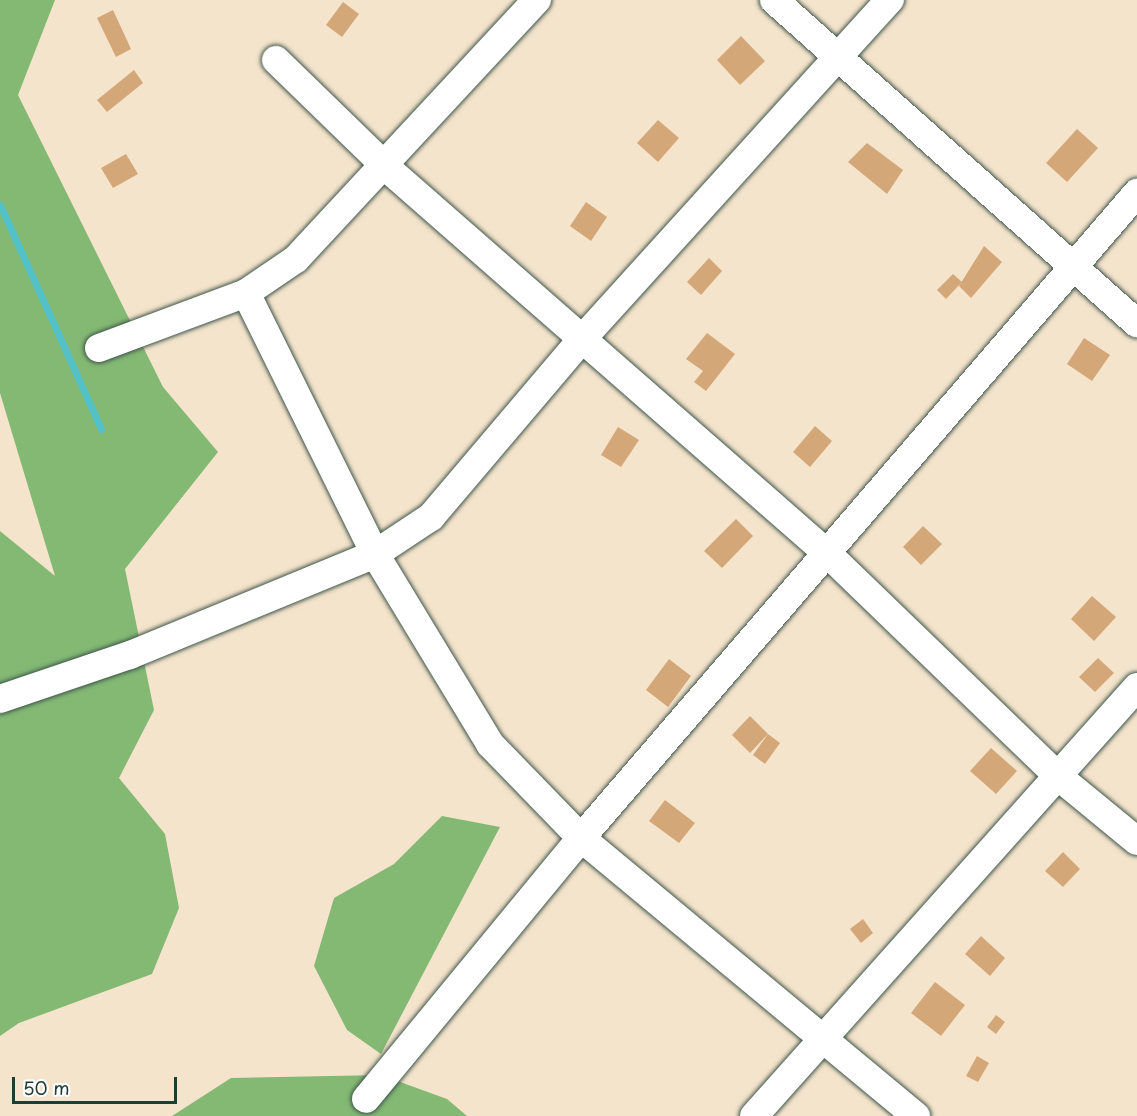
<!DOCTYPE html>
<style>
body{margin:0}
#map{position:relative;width:1137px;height:1116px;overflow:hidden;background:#f5e4cc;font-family:"Playpen Sans",sans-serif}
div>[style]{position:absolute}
.forest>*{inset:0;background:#84b974}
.stream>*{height:7px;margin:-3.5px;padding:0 3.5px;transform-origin:3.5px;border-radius:3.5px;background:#53c1c8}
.building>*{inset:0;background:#d4a778}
.roads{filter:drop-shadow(0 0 2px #3f564b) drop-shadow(0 0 2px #3f564b)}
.minor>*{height:28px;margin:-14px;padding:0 14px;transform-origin:14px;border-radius:14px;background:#fff}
span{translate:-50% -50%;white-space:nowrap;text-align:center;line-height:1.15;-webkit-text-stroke:4.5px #fff;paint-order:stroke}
.scale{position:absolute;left:12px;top:1077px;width:165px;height:27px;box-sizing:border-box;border:3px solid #1f3d34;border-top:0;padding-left:8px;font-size:18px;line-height:21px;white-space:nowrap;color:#1f3d34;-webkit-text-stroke:4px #fff;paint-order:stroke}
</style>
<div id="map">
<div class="forest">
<div style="clip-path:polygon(0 0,55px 0,18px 95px,163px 387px,218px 452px,125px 569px,154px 710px,119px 778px,165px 834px,179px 908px,152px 974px,19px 1023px,0 1036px,0 531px,55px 576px,0 393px)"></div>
<div style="clip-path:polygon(442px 816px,500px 827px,381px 1054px,347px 1030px,314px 966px,334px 898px,394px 864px)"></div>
<div style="clip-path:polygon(381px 1075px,447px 1099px,467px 1116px,172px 1116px,231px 1078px)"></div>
</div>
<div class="stream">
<div style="left:0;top:205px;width:246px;rotate:65.7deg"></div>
</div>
<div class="building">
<div style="clip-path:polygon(343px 2px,359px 14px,342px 37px,326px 25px)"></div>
<div style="clip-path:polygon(113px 10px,131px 49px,116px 57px,97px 18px)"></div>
<div style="clip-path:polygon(741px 36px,765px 61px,740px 85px,717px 60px)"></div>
<div style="clip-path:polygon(134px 70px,143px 83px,107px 112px,97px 100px)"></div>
<div style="clip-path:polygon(658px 120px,679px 138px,658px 162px,637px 143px)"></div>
<div style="clip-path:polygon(1077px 129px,1098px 148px,1067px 182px,1046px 163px)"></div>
<div style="clip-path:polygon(867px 143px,903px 170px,887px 194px,848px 162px)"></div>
<div style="clip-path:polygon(126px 154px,138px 174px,113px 188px,101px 168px)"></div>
<div style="clip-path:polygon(586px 202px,607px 217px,591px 241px,570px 226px)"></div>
<div style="clip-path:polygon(984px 246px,1002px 262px,971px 298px,959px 286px)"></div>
<div style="clip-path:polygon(709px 258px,722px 271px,701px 295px,687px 282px)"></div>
<div style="clip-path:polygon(953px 274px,962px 282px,946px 299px,937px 290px)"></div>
<div style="clip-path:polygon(707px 333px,735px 354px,706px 391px,694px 382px,703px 371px,686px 359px)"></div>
<div style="clip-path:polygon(1084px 338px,1110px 355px,1092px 381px,1067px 364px)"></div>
<div style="clip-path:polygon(815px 426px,832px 441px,810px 467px,793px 452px)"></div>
<div style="clip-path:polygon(618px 427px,639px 440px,621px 467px,601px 455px)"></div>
<div style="clip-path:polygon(736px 519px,753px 536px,722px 568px,704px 551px)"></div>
<div style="clip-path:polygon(923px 526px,942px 544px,921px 565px,903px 547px)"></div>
<div style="clip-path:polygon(1092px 596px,1116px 617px,1094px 641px,1071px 619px)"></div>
<div style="clip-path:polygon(1098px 658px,1114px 673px,1095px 692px,1079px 677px)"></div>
<div style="clip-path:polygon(669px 659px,691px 676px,668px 707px,646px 690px)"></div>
<div style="clip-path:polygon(750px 716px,768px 734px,750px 753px,732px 735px)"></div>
<div style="clip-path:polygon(768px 734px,780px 743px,765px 764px,753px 755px)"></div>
<div style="clip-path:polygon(991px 748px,1017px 771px,996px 794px,970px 771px)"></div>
<div style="clip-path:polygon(665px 800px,695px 823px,679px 843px,649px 821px)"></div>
<div style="clip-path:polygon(1063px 852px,1080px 869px,1063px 887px,1045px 871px)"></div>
<div style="clip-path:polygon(863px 919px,873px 933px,861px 943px,850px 929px)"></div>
<div style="clip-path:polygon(981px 936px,1005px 958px,990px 976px,965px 954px)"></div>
<div style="clip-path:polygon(935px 982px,965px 1005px,941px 1036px,911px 1013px)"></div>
<div style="clip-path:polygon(996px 1015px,1005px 1022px,996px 1034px,987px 1027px)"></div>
<div style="clip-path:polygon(977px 1056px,989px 1063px,978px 1082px,966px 1076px)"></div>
</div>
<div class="roads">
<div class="minor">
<div style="left:774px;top:0;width:486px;rotate:41.7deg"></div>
<div style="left:276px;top:60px;width:155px;rotate:44.2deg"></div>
<div style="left:387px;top:168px;width:586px;rotate:41.2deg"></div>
<div style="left:828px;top:554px;width:321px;rotate:44deg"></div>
<div style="left:1059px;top:777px;width:101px;rotate:39.4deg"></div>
<div style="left:246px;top:293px;width:291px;rotate:63.7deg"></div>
<div style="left:375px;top:554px;width:222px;rotate:58.8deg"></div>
<div style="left:490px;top:744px;width:131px;rotate:45.9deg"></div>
<div style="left:581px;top:838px;width:338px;rotate:129.5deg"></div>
<div style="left:99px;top:348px;width:157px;rotate:-20.5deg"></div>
<div style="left:246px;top:293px;width:60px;rotate:-34.2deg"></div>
<div style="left:296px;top:259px;width:354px;rotate:-47.1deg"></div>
<div style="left:0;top:699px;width:137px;rotate:-18.7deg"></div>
<div style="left:130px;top:655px;width:265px;rotate:-22.4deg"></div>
<div style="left:375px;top:554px;width:67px;rotate:-33.5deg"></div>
<div style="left:431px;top:517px;width:235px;rotate:-49.7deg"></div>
<div style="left:583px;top:338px;width:457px;rotate:-47.8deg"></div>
<div style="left:754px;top:1116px;width:575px;rotate:-48.24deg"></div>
<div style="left:916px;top:1116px;width:435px;rotate:-140.3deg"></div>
<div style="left:581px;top:838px;width:852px;rotate:-49.24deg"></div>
</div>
</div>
<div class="scale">50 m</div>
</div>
